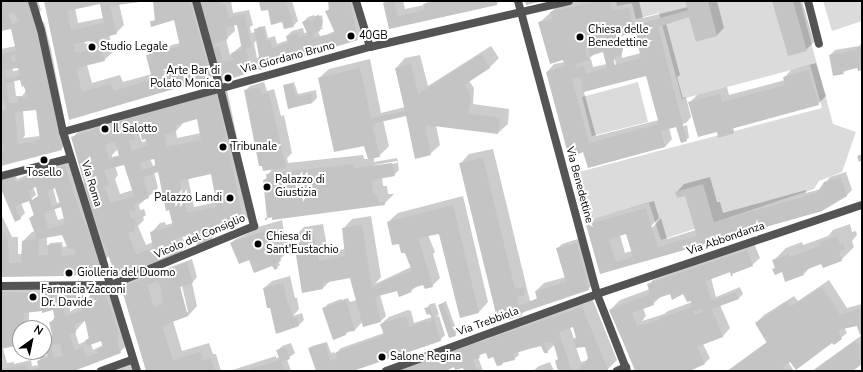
<!DOCTYPE html>
<style>
body{margin:0}
#map{position:relative;width:863px;height:372px;overflow:hidden;background:#fff;font-family:"Nunito Sans",sans-serif}
div>[style]{position:absolute}
.green>*{inset:0;background:#dbdbdb}
.shadow>*{inset:0;background:#0003}
.building>*{inset:0;background:#c4c4c4}
.minor>*{height:8px;margin:-4px;padding:0 4px;transform-origin:4px;border-radius:4px;background:#545454}
.dots>*{width:11px;height:11px;translate:-50% -50%;box-sizing:border-box;border:2px solid #fff;border-radius:50%}
span{translate:-50% -50%;white-space:nowrap;text-align:center;line-height:1.15;-webkit-text-stroke:4px #fff;paint-order:stroke}
.poi-label{font-size:11px;color:#000}
.left{translate:0 -50%;text-align:left}
.right{translate:-100% -50%;text-align:right}
.street-label{font-size:11px;color:#000}
.frame{position:absolute;inset:0;border:2px solid #000;pointer-events:none}
.north{position:absolute;left:12px;top:320px;width:40px;height:40px;box-sizing:border-box;background:#fff;border:1px solid #999;border-radius:50%;rotate:33deg;font-size:11px;font-weight:700;line-height:16px;text-align:center;color:#000}
.north::after{content:'';display:block;margin:auto;width:14px;height:18px;background:#000;clip-path:polygon(50% 0,100% 100%,50% 72%,0 100%)}
</style>
<div id="map">
<div class="green">
<div style="clip-path:polygon(616px 1px,800px 1px,833px 124px,856px 132px,842px 172px,819px 181px,814px 189px,661px 240px,649px 203px,587px 220px,575px 173px,822px 108px,810px 65px,682px 99px,659px 13px,636px 19px,632px 3px,617px 6px)"></div>
<div style="clip-path:polygon(823px 1px,861px 1px,862px 21px,832px 31px)"></div>
<div style="clip-path:polygon(638px 82px,648px 122px,592px 136px,582px 97px)"></div>
</div>
<div class="shadow">
<div style="clip-path:polygon(evenodd,1px 1px,38px 1px,41px 10px,39px 12px,41px 23px,44px 22px,51px 49px,66px 128px,66px 144px,61px 149px,1px 165px,1px 145px,3px 144px,1px 139px,1px 49px,16px 46px,12px 28px,1px 30px,1px 1px,19px 67px,20px 70px,13px 71px,12px 68px,19px 67px,1px 1px,21px 79px,26px 91px,22px 96px,16px 96px,14px 80px,21px 79px,1px 1px,37px 109px,40px 136px,23px 138px,25px 135px,23px 111px,37px 109px)"></div>
<div style="clip-path:polygon(evenodd,45px 1px,147px 1px,119px 4px,124px 25px,116px 33px,109px 35px,114px 51px,104px 60px,87px 65px,92px 83px,120px 75px,123px 82px,152px 74px,148px 55px,155px 48px,164px 47px,165px 50px,168px 46px,180px 43px,174px 18px,151px 22px,156px 19px,154px 1px,231px 1px,233px 13px,249px 10px,253px 25px,250px 27px,251px 33px,256px 32px,258px 27px,265px 26px,268px 38px,275px 36px,277px 44px,288px 40px,287px 36px,292px 31px,303px 28px,304px 33px,308px 32px,303px 22px,308px 17px,314px 15px,315px 17px,319px 14px,317px 17px,322px 15px,323px 21px,322px 28px,324px 28px,318px 31px,320px 36px,326px 35px,335px 31px,327px 11px,330px 8px,329px 1px,356px 1px,363px 34px,358px 39px,256px 71px,219px 69px,211px 77px,70px 118px,45px 1px,100px 3px,103px 18px,78px 23px,75px 8px,100px 3px,45px 1px,237px 24px,242px 45px,230px 55px,226px 39px,235px 31px,234px 25px,237px 24px,45px 1px,84px 40px,91px 41px,91px 42px,85px 44px,84px 40px,45px 1px,257px 40px,260px 57px,257px 58px,254px 43px,257px 40px)"></div>
<div style="clip-path:polygon(260px 1px,292px 1px,298px 21px,293px 26px,283px 21px)"></div>
<div style="clip-path:polygon(386px 1px,403px 1px,405px 9px,424px 5px,428px 1px,499px 1px,497px 4px,389px 28px,384px 3px)"></div>
<div style="clip-path:polygon(evenodd,569px 1px,639px 1px,643px 18px,688px 7px,686px 1px,717px 1px,724px 28px,717px 35px,696px 41px,690px 16px,666px 23px,680px 75px,677px 77px,683px 98px,686px 97px,691px 117px,686px 123px,669px 128px,672px 139px,665px 147px,584px 151px,547px 72px,554px 64px,564px 62px,539px 23px,561px 3px,569px 1px,635px 31px,641px 53px,622px 58px,621px 54px,623px 51px,623px 44px,619px 44px,617px 36px,635px 31px,569px 1px,603px 51px,607px 64px,593px 67px,591px 59px,588px 60px,595px 53px,603px 51px,569px 1px,615px 60px,617px 70px,613px 61px,615px 60px,569px 1px,647px 74px,659px 120px,596px 136px,584px 92px,647px 74px)"></div>
<div style="clip-path:polygon(773px 1px,802px 1px,814px 42px,806px 50px)"></div>
<div style="clip-path:polygon(862px 43px,862px 69px,858px 67px,834px 75px,830px 55px,835px 50px,859px 46px)"></div>
<div style="clip-path:polygon(evenodd,491px 46px,499px 58px,489px 68px,469px 81px,474px 88px,473px 104px,509px 109px,508px 124px,498px 133px,436px 125px,440px 145px,430px 154px,406px 115px,383px 120px,389px 146px,379px 156px,374px 157px,374px 162px,397px 158px,399px 170px,394px 175px,382px 177px,383px 186px,387px 186px,388px 194px,394px 194px,384px 204px,266px 218px,268px 217px,264px 181px,272px 169px,245px 91px,250px 86px,264px 82px,267px 91px,274px 89px,281px 116px,284px 115px,292px 153px,287px 158px,288px 163px,363px 155px,364px 159px,369px 159px,365px 145px,319px 78px,329px 69px,370px 59px,381px 113px,405px 107px,396px 68px,405px 58px,420px 55px,428px 86px,491px 46px,397px 161px,397px 163px,374px 167px,374px 165px,397px 161px)"></div>
<div style="clip-path:polygon(816px 63px,826px 96px,818px 104px,733px 127px,734px 131px,732px 134px,718px 133px,689px 103px,697px 95px,727px 87px,729px 95px,785px 80px,784px 78px,791px 70px)"></div>
<div style="clip-path:polygon(294px 82px,298px 94px,316px 90px,317px 98px,312px 103px,289px 108px,284px 86px)"></div>
<div style="clip-path:polygon(evenodd,226px 85px,253px 213px,244px 222px,220px 228px,221px 230px,211px 239px,194px 234px,182px 236px,186px 247px,181px 252px,110px 255px,104px 261px,103px 270px,95px 273px,1px 276px,1px 214px,12px 237px,18px 237px,18px 254px,22px 254px,23px 241px,32px 232px,35px 231px,30px 218px,34px 215px,30px 202px,39px 196px,37px 186px,33px 187px,36px 195px,31px 199px,21px 203px,25px 213px,20px 218px,1px 187px,1px 179px,16px 174px,17px 179px,74px 156px,83px 183px,85px 182px,72px 138px,82px 128px,226px 85px,198px 118px,201px 133px,177px 138px,176px 131px,185px 121px,198px 118px,226px 85px,141px 132px,147px 141px,142px 142px,139px 134px,141px 132px,226px 85px,118px 149px,120px 155px,112px 157px,112px 155px,118px 149px,226px 85px,150px 158px,155px 159px,155px 165px,153px 166px,150px 158px,226px 85px,125px 164px,133px 190px,120px 194px,115px 179px,118px 175px,115px 166px,125px 164px,226px 85px,159px 170px,173px 223px,166px 225px,165px 222px,160px 223px,151px 233px,153px 242px,146px 245px,138px 226px,144px 220px,143px 217px,146px 215px,144px 209px,140px 210px,139px 205px,158px 188px,154px 172px,159px 170px,226px 85px,212px 173px,217px 202px,194px 207px,188px 178px,212px 173px,226px 85px,55px 187px,60px 202px,57px 203px,53px 188px,55px 187px,226px 85px,61px 206px,65px 218px,58px 220px,54px 208px,61px 206px,226px 85px,63px 234px,68px 246px,63px 247px,62px 242px,50px 243px,47px 247px,47px 236px,63px 234px)"></div>
<div style="clip-path:polygon(687px 125px,689px 138px,681px 142px,679px 128px)"></div>
<div style="clip-path:polygon(493px 149px,530px 301px,538px 298px,536px 291px,544px 283px,566px 277px,557px 249px,562px 244px,581px 238px,596px 282px,588px 289px,525px 311px,521px 315px,460px 164px,469px 154px)"></div>
<div style="clip-path:polygon(evenodd,846px 172px,852px 190px,847px 195px,821px 211px,601px 273px,587px 225px,595px 218px,654px 201px,659px 218px,651px 226px,651px 229px,661px 218px,667px 239px,696px 230px,686px 195px,677px 192px,684px 184px,710px 177px,717px 202px,720px 202px,723px 213px,806px 190px,806px 193px,821px 189px,830px 177px,846px 172px,630px 232px,632px 251px,625px 253px,620px 235px,630px 232px)"></div>
<div style="clip-path:polygon(463px 196px,488px 302px,479px 312px,460px 316px,439px 233px,428px 235px,435px 252px,433px 254px,440px 278px,432px 286px,424px 284px,417px 286px,411px 291px,398px 290px,380px 295px,386px 316px,381px 321px,363px 321px,355px 330px,349px 331px,346px 334px,323px 309px,328px 304px,341px 299px,342px 300px,348px 298px,350px 302px,357px 300px,357px 293px,354px 293px,350px 277px,330px 281px,323px 288px,294px 237px,304px 227px,323px 224px,328px 252px,345px 249px,343px 229px,352px 219px,371px 216px,381px 277px,375px 284px,411px 267px,405px 252px,388px 222px,398px 213px)"></div>
<div style="clip-path:polygon(282px 220px,284px 232px,280px 235px,282px 242px,287px 241px,290px 250px,278px 261px,280px 265px,277px 267px,250px 259px,231px 243px,236px 239px,251px 232px,255px 228px)"></div>
<div style="clip-path:polygon(850px 224px,852px 232px,856px 231px,857px 235px,852px 241px,854px 247px,841px 260px,822px 263px,811px 266px,804px 274px,785px 281px,783px 271px,774px 269px,776px 267px,774px 260px,786px 248px,802px 242px,803px 245px,828px 236px,833px 230px)"></div>
<div style="clip-path:polygon(evenodd,754px 243px,760px 258px,752px 265px,711px 278px,716px 297px,740px 287px,743px 294px,738px 299px,720px 305px,730px 328px,723px 336px,703px 344px,710px 358px,705px 363px,687px 371px,635px 371px,610px 310px,620px 300px,650px 289px,648px 285px,653px 280px,754px 243px,671px 293px,684px 293px,692px 302px,668px 311px,664px 314px,642px 321px,646px 316px,643px 308px,653px 304px,661px 296px,671px 293px)"></div>
<div style="clip-path:polygon(evenodd,192px 259px,197px 277px,192px 283px,197px 306px,188px 316px,173px 321px,182px 351px,209px 343px,213px 354px,216px 354px,221px 371px,149px 371px,122px 287px,132px 278px,154px 269px,155px 273px,192px 259px,180px 286px,182px 286px,188px 312px,186px 312px,180px 286px)"></div>
<div style="clip-path:polygon(290px 276px,295px 298px,297px 298px,299px 309px,293px 316px,302px 313px,304px 320px,299px 325px,271px 307px,264px 288px,272px 281px)"></div>
<div style="clip-path:polygon(829px 280px,847px 308px,862px 304px,862px 334px,858px 324px,844px 327px,847px 333px,834px 343px,833px 341px,788px 362px,794px 371px,727px 371px,768px 341px,756px 323px,764px 315px,794px 296px,798px 301px)"></div>
<div style="clip-path:polygon(evenodd,1px 286px,53px 289px,54px 292px,72px 294px,78px 289px,113px 288px,127px 345px,120px 352px,70px 371px,1px 371px,1px 286px,81px 301px,82px 307px,74px 309px,70px 312px,70px 306px,81px 301px,1px 286px,54px 309px,55px 317px,50px 323px,53px 334px,45px 342px,48px 355px,43px 356px,38px 361px,39px 365px,32px 366px,31px 360px,14px 364px,14px 362px,7px 363px,3px 348px,20px 344px,20px 328px,23px 328px,22px 326px,29px 320px,29px 312px,54px 309px,1px 286px,85px 320px,89px 337px,86px 341px,79px 344px,75px 332px,85px 320px,1px 286px,102px 340px,103px 345px,93px 350px,91px 344px,102px 340px)"></div>
<div style="clip-path:polygon(evenodd,592px 298px,617px 360px,608px 369px,603px 371px,559px 371px,556px 361px,559px 358px,555px 344px,547px 352px,542px 343px,518px 351px,519px 355px,514px 359px,505px 361px,502px 364px,487px 352px,481px 354px,478px 357px,483px 371px,465px 371px,464px 367px,454px 366px,448px 369px,449px 371px,389px 371px,473px 342px,474px 343px,489px 338px,492px 336px,592px 298px,574px 326px,577px 336px,574px 339px,570px 327px,574px 326px,592px 298px,586px 345px,589px 358px,588px 360px,581px 362px,576px 347px,586px 345px)"></div>
<div style="clip-path:polygon(446px 301px,457px 332px,455px 335px,439px 305px)"></div>
<div style="clip-path:polygon(435px 303px,439px 314px,436px 317px,439px 316px,445px 335px,440px 340px,350px 371px,317px 371px,309px 349px,312px 346px,327px 342px,331px 353px,334px 352px,335px 354px,341px 348px,384px 333px,381px 324px,389px 317px,408px 310px,411px 311px,414px 323px,432px 317px,426px 309px,430px 304px)"></div>
<div style="clip-path:polygon(862px 335px,862px 363px,852px 371px,812px 371px)"></div>
<div style="clip-path:polygon(291px 343px,295px 353px,287px 359px,291px 371px,229px 371px,276px 356px,276px 358px,280px 357px,277px 351px,282px 346px)"></div>
<div style="clip-path:polygon(134px 362px,137px 371px,108px 371px)"></div>
<div style="clip-path:polygon(550px 362px,554px 371px,533px 371px,539px 366px)"></div>
</div>
<div class="building">
<div style="clip-path:polygon(evenodd,1px 1px,28px 1px,31px 9px,49px 84px,62px 150px,1px 166px,1px 150px,4px 149px,1px 141px,1px 110px,7px 110px,5px 103px,1px 103px,1px 54px,16px 51px,11px 29px,1px 31px,1px 10px,3px 10px,1px 1px,14px 12px,19px 21px,12px 24px,8px 14px,14px 12px,1px 1px,15px 54px,16px 61px,12px 62px,11px 56px,15px 54px,1px 1px,18px 68px,20px 76px,6px 78px,4px 70px,18px 68px,1px 1px,20px 80px,22px 87px,24px 86px,27px 97px,18px 98px,18px 103px,9px 103px,6px 83px,20px 80px,1px 1px,36px 110px,40px 140px,18px 144px,15px 112px,36px 110px)"></div>
<div style="clip-path:polygon(evenodd,44px 1px,147px 1px,110px 6px,117px 34px,98px 39px,105px 61px,76px 68px,82px 92px,110px 84px,114px 91px,152px 79px,146px 55px,153px 54px,153px 50px,162px 49px,162px 51px,180px 46px,174px 20px,151px 27px,150px 21px,155px 21px,153px 1px,190px 1px,211px 78px,69px 120px,44px 1px,100px 4px,104px 23px,71px 30px,67px 11px,100px 4px,44px 1px,90px 41px,92px 49px,75px 53px,74px 44px,90px 41px)"></div>
<div style="clip-path:polygon(evenodd,200px 1px,219px 1px,221px 5px,225px 4px,229px 18px,244px 14px,252px 47px,246px 48px,250px 65px,260px 62px,254px 29px,263px 27px,266px 41px,270px 40px,272px 48px,288px 43px,286px 36px,298px 33px,299px 37px,308px 35px,302px 22px,309px 19px,310px 21px,315px 20px,314px 17px,319px 15px,322px 25px,319px 26px,320px 31px,312px 34px,314px 38px,335px 33px,325px 11px,329px 10px,328px 1px,350px 1px,358px 40px,223px 81px,216px 65px,200px 1px,237px 25px,242px 50px,231px 53px,233px 60px,223px 62px,219px 46px,215px 47px,214px 44px,228px 39px,226px 27px,237px 25px)"></div>
<div style="clip-path:polygon(259px 1px,286px 1px,294px 27px,284px 29px,282px 22px,271px 25px,268px 10px,261px 11px)"></div>
<div style="clip-path:polygon(394px 1px,398px 16px,425px 10px,423px 4px,437px 1px,496px 1px,497px 5px,389px 29px,383px 3px)"></div>
<div style="clip-path:polygon(525px 1px,539px 1px,539px 2px,526px 5px)"></div>
<div style="clip-path:polygon(evenodd,596px 1px,610px 1px,613px 11px,629px 8px,633px 26px,688px 10px,685px 1px,708px 1px,717px 36px,696px 42px,689px 17px,658px 27px,687px 141px,681px 143px,676px 127px,661px 131px,665px 147px,588px 168px,583px 152px,569px 158px,546px 72px,565px 66px,563px 60px,550px 64px,538px 22px,552px 19px,550px 12px,596px 1px,635px 32px,641px 58px,615px 65px,613px 58px,622px 55px,621px 47px,619px 45px,610px 48px,608px 40px,635px 32px,596px 1px,588px 45px,590px 56px,603px 52px,607px 68px,586px 74px,584px 66px,576px 68px,575px 64px,590px 60px,589px 57px,587px 58px,585px 46px,588px 45px,596px 1px,646px 76px,659px 124px,589px 143px,572px 79px,580px 77px,583px 92px,646px 76px)"></div>
<div style="clip-path:polygon(772px 1px,793px 1px,807px 51px,788px 56px)"></div>
<div style="clip-path:polygon(862px 46px,862px 70px,858px 71px,857px 68px,843px 71px,844px 74px,833px 76px,829px 55px,857px 50px,857px 47px)"></div>
<div style="clip-path:polygon(481px 54px,490px 68px,464px 85px,470px 93px,471px 100px,468px 113px,500px 118px,498px 134px,425px 125px,431px 155px,415px 159px,406px 116px,372px 124px,380px 157px,368px 159px,364px 146px,334px 152px,318px 78px,360px 68px,371px 118px,405px 111px,395px 68px,411px 64px,418px 94px)"></div>
<div style="clip-path:polygon(809px 70px,819px 105px,731px 129px,732px 134px,718px 138px,717px 132px,698px 137px,688px 102px,720px 94px,722px 102px,785px 85px,783px 77px)"></div>
<div style="clip-path:polygon(292px 83px,296px 97px,311px 94px,312px 103px,288px 109px,283px 85px)"></div>
<div style="clip-path:polygon(259px 87px,262px 95px,269px 93px,286px 168px,263px 171px,262px 166px,259px 166px,244px 90px)"></div>
<div style="clip-path:polygon(evenodd,217px 93px,244px 223px,209px 231px,212px 240px,197px 246px,194px 235px,176px 238px,181px 252px,117px 279px,93px 214px,71px 137px,123px 120px,217px 93px,197px 119px,201px 140px,167px 147px,165px 135px,176px 131px,176px 125px,197px 119px,217px 93px,140px 130px,142px 140px,145px 139px,148px 146px,132px 151px,129px 141px,135px 139px,133px 133px,140px 130px,217px 93px,115px 141px,119px 156px,109px 159px,105px 145px,115px 141px,217px 93px,154px 159px,156px 166px,142px 170px,140px 162px,154px 159px,217px 93px,124px 165px,134px 196px,110px 203px,105px 187px,109px 186px,104px 170px,124px 165px,217px 93px,158px 172px,166px 211px,169px 210px,173px 226px,150px 232px,153px 248px,136px 254px,128px 233px,135px 231px,134px 226px,137px 225px,134px 218px,131px 219px,129px 212px,136px 210px,134px 204px,149px 198px,143px 177px,158px 172px,217px 93px,211px 174px,217px 207px,187px 213px,180px 181px,211px 174px)"></div>
<div style="clip-path:polygon(862px 154px,862px 160px,859px 162px,857px 156px)"></div>
<div style="clip-path:polygon(483px 158px,515px 289px,524px 287px,525px 295px,517px 297px,519px 306px,537px 299px,535px 291px,566px 282px,556px 248px,577px 243px,589px 290px,521px 313px,522px 316px,498px 322px,459px 163px)"></div>
<div style="clip-path:polygon(392px 163px,395px 176px,372px 180px,373px 195px,377px 195px,379px 203px,384px 202px,385px 205px,272px 220px,272px 217px,267px 218px,267px 220px,265px 220px,265px 218px,267px 218px,263px 180px,267px 179px,266px 174px,353px 164px,354px 168px)"></div>
<div style="clip-path:polygon(evenodd,65px 165px,78px 206px,93px 243px,101px 273px,67px 276px,1px 277px,1px 227px,8px 240px,9px 263px,21px 263px,22px 241px,37px 239px,29px 218px,34px 215px,29px 201px,15px 206px,21px 219px,15px 222px,1px 189px,1px 180px,13px 175px,16px 182px,65px 165px,36px 187px,38px 196px,32px 200px,28px 190px,36px 187px,65px 165px,55px 188px,60px 204px,52px 207px,47px 191px,55px 188px,65px 165px,61px 207px,65px 224px,48px 229px,44px 213px,61px 207px,65px 165px,62px 235px,68px 249px,73px 248px,76px 254px,62px 256px,60px 244px,47px 245px,48px 255px,38px 255px,39px 239px,62px 235px)"></div>
<div style="clip-path:polygon(evenodd,841px 177px,847px 196px,822px 211px,600px 274px,586px 225px,646px 208px,658px 247px,697px 236px,685px 196px,677px 198px,675px 192px,703px 184px,714px 222px,817px 193px,824px 182px,841px 177px,626px 234px,633px 257px,616px 262px,609px 239px,626px 234px)"></div>
<div style="clip-path:polygon(453px 205px,479px 313px,460px 318px,439px 234px,418px 238px,433px 287px,425px 289px,423px 285px,410px 289px,412px 292px,399px 297px,397px 291px,375px 297px,381px 322px,363px 327px,350px 278px,323px 283px,323px 289px,302px 293px,293px 236px,313px 233px,319px 261px,345px 256px,342px 228px,362px 225px,372px 288px,393px 277px,412px 271px,405px 253px,401px 253px,399px 244px,392px 245px,387px 222px)"></div>
<div style="clip-path:polygon(273px 228px,275px 242px,270px 243px,272px 251px,278px 250px,281px 261px,275px 264px,278px 268px,275px 270px,272px 266px,254px 273px,249px 260px,239px 264px,230px 243px)"></div>
<div style="clip-path:polygon(837px 236px,840px 244px,843px 243px,845px 249px,839px 251px,842px 261px,823px 268px,821px 264px,803px 271px,804px 275px,785px 282px,782px 272px,775px 275px,772px 269px,775px 268px,772px 260px,789px 254px,790px 257px,820px 246px,820px 243px)"></div>
<div style="clip-path:polygon(evenodd,747px 250px,753px 266px,732px 274px,733px 276px,731px 276px,730px 272px,706px 281px,711px 301px,735px 292px,739px 299px,712px 309px,723px 337px,697px 347px,705px 364px,690px 371px,636px 371px,609px 310px,650px 294px,647px 284px,747px 250px,670px 294px,672px 300px,683px 294px,687px 302px,691px 301px,692px 307px,659px 318px,660px 320px,637px 326px,632px 313px,654px 305px,653px 300px,670px 294px,747px 250px,702px 309px,703px 312px,694px 315px,693px 311px,702px 309px)"></div>
<div style="clip-path:polygon(evenodd,187px 263px,193px 283px,180px 287px,188px 316px,162px 326px,173px 360px,200px 352px,203px 360px,211px 358px,215px 371px,146px 371px,121px 287px,187px 263px,157px 281px,161px 287px,163px 304px,154px 307px,147px 285px,157px 281px)"></div>
<div style="clip-path:polygon(283px 283px,288px 305px,290px 305px,293px 318px,297px 318px,299px 326px,276px 334px,270px 308px,267px 308px,263px 288px)"></div>
<div style="clip-path:polygon(822px 287px,840px 315px,862px 308px,862px 335px,860px 335px,857px 326px,838px 330px,842px 339px,834px 345px,832px 343px,796px 370px,790px 362px,783px 367px,786px 371px,729px 371px,767px 343px,755px 323px,787px 302px,790px 307px)"></div>
<div style="clip-path:polygon(evenodd,1px 292px,48px 293px,71px 296px,106px 295px,118px 332px,118px 346px,121px 353px,74px 371px,28px 371px,39px 368px,37px 361px,48px 358px,44px 341px,53px 339px,49px 322px,55px 321px,53px 310px,42px 313px,42px 311px,24px 313px,24px 326px,17px 328px,20px 345px,1px 349px,1px 292px,80px 302px,82px 311px,65px 316px,64px 307px,80px 302px,1px 292px,85px 321px,89px 339px,85px 340px,87px 346px,101px 341px,103px 347px,96px 350px,98px 353px,86px 357px,83px 347px,75px 350px,69px 334px,76px 333px,75px 324px,85px 321px,1px 292px,60px 344px,63px 356px,54px 358px,51px 345px,60px 344px)"></div>
<div style="clip-path:polygon(346px 300px,355px 331px,346px 332px,346px 335px,333px 340px,322px 308px)"></div>
<div style="clip-path:polygon(443px 303px,456px 336px,449px 338px,438px 305px)"></div>
<div style="clip-path:polygon(430px 307px,441px 341px,353px 371px,316px 371px,308px 348px,325px 343px,330px 361px,337px 358px,335px 353px,384px 335px,380px 324px,406px 316px,409px 327px,426px 321px,427px 323px,433px 321px,430px 314px,427px 315px,424px 308px)"></div>
<div style="clip-path:polygon(582px 307px,608px 370px,606px 371px,573px 371px,581px 368px,581px 366px,585px 363px,588px 358px,585px 347px,576px 348px,573px 339px,576px 338px,573px 327px,559px 332px,572px 371px,558px 371px,555px 361px,558px 359px,553px 342px,544px 343px,548px 353px,544px 353px,541px 346px,529px 349px,513px 354px,515px 360px,502px 363px,502px 365px,497px 366px,493px 357px,488px 359px,486px 353px,479px 355px,480px 358px,473px 359px,477px 371px,464px 371px,463px 368px,455px 370px,454px 367px,446px 371px,396px 371px)"></div>
<div style="clip-path:polygon(855px 341px,858px 344px,862px 342px,862px 364px,853px 371px,813px 371px)"></div>
<div style="clip-path:polygon(286px 347px,290px 359px,281px 362px,285px 371px,243px 371px,280px 360px,276px 350px)"></div>
<div style="clip-path:polygon(26px 365px,27px 371px,1px 371px,1px 369px)"></div>
</div>
<div class="minor">
<div style="left:32px;top:1px;width:30px;rotate:73deg"></div>
<div style="left:41px;top:30px;width:104px;rotate:77.8deg"></div>
<div style="left:63px;top:132px;width:250px;rotate:72.8deg"></div>
<div style="left:356px;top:1px;width:48px;rotate:73.1deg"></div>
<div style="left:518px;top:1px;width:303px;rotate:74.9deg"></div>
<div style="left:597px;top:294px;width:83px;rotate:68.7deg"></div>
<div style="left:808px;top:1px;width:44px;rotate:75.7deg"></div>
<div style="left:63px;top:132px;width:319px;rotate:-15.5deg"></div>
<div style="left:370px;top:47px;width:204px;rotate:-13deg"></div>
<div style="left:1px;top:176px;width:72px;rotate:-14.4deg"></div>
<div style="left:1px;top:286px;width:110px;rotate:-0.5deg"></div>
<div style="left:111px;top:285px;width:155px;rotate:-22.4deg"></div>
<div style="left:254px;top:226px;width:142px;rotate:-103.8deg"></div>
<div style="left:220px;top:88px;width:90px;rotate:-105.4deg"></div>
<div style="left:101px;top:371px;width:33px;rotate:-20deg"></div>
<div style="left:386px;top:371px;width:225px;rotate:-20deg"></div>
<div style="left:597px;top:294px;width:280px;rotate:-18.6deg"></div>
<div style="left:617px;top:371px;width:10px;rotate:-24deg"></div>
</div>
<div class="dots">
<div style="left:351px;top:36px;background:#000"></div>
<div style="left:580px;top:37px;background:#000"></div>
<div style="left:92px;top:47px;background:#000"></div>
<div style="left:228px;top:78px;background:#000"></div>
<div style="left:105px;top:129px;background:#000"></div>
<div style="left:223px;top:147px;background:#000"></div>
<div style="left:44px;top:160px;background:#000"></div>
<div style="left:267px;top:187px;background:#000"></div>
<div style="left:230px;top:198px;background:#000"></div>
<div style="left:258px;top:244px;background:#000"></div>
<div style="left:69px;top:273px;background:#000"></div>
<div style="left:33px;top:297px;background:#000"></div>
<div style="left:382px;top:357px;background:#000"></div>
</div>
<div class="poi-label">
<span class="left" style="left:588px;top:37px">Chiesa delle<br>Benedettine</span>
<span class="left" style="left:359px;top:36px">40GB</span>
<span class="left" style="left:100px;top:47px">Studio Legale</span>
<span class="right" style="left:220px;top:78px">Arte Bar di<br>Polato Monica</span>
<span class="left" style="left:113px;top:129px">Il Salotto</span>
<span class="left" style="left:231px;top:147px">Tribunale</span>
<span style="left:44px;top:173px">Tosello</span>
<span class="left" style="left:275px;top:187px">Palazzo di<br>Giustizia</span>
<span class="right" style="left:222px;top:198px">Palazzo Landi</span>
<span class="left" style="left:266px;top:244px">Chiesa di<br>Sant'Eustachio</span>
<span class="left" style="left:77px;top:273px">Giolleria del Duomo</span>
<span class="left" style="left:41px;top:297px">Farmacia Zacconi<br>Dr. Davide</span>
<span class="left" style="left:390px;top:357px">Salone Regina</span>
</div>
<div class="street-label">
<span style="left:288px;top:58px;rotate:-15deg">Via Giordano Bruno</span>
<span style="left:91px;top:184px;rotate:73deg">Via Roma</span>
<span style="left:579px;top:185px;rotate:75deg">Via Benedettine</span>
<span style="left:200px;top:237px;rotate:-23deg">Vicolo del Consiglio</span>
<span style="left:726px;top:239px;rotate:-19deg">Via Abbondanza</span>
<span style="left:488px;top:322px;rotate:-20deg">Via Trebbiola</span>
</div>
<div class="frame"></div>
<div class="north">N</div>
</div>
